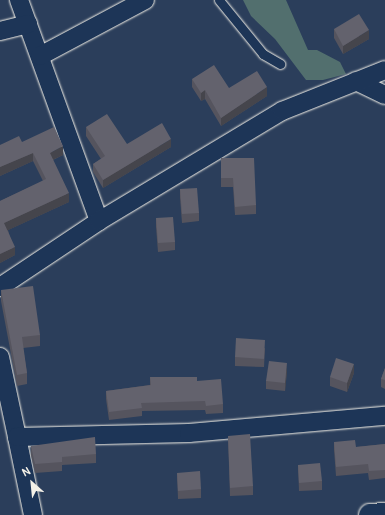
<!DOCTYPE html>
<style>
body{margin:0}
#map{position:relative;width:385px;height:515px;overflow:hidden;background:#2b3e5b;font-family:Pangolin,sans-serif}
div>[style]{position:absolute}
.green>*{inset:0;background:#526f6e}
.roads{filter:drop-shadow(0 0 1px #f4f1e8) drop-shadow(0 0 1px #f4f1e8)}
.lane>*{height:9px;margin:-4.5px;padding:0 4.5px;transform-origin:4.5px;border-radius:4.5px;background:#1d3557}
.street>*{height:18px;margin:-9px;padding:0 9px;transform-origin:9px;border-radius:9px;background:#1d3557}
.secondary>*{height:22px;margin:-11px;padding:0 11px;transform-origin:11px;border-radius:11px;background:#1d3557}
.wall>*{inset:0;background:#55545e}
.shaded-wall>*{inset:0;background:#45454c}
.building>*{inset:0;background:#63626d}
span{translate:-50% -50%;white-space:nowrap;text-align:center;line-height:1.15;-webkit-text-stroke:3.5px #1d3557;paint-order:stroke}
.north{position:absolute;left:12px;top:463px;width:40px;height:40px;-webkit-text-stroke:3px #1d3557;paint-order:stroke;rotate:333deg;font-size:11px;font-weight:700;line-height:16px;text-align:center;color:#f4f1e8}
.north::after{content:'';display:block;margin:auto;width:14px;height:18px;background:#f4f1e8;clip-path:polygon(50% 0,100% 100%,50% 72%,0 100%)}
</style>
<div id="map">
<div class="green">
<div style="clip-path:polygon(243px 0,286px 0,308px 50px,317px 50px,340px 62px,346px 74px,323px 80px,306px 80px,275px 39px,251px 16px)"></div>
</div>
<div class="roads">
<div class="lane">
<div style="left:219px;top:0;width:70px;rotate:50.8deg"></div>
<div style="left:263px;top:54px;width:20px;rotate:30deg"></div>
</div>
<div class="street">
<div style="left:19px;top:0;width:235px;rotate:70.1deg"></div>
<div style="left:0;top:31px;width:29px;rotate:-14deg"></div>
<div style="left:40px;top:56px;width:119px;rotate:-28.1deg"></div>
<div style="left:356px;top:81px;width:32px;rotate:26deg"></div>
<div style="left:0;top:287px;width:119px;rotate:-33.7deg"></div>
<div style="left:99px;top:221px;width:214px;rotate:-31deg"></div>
<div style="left:282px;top:111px;width:111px;rotate:-21.7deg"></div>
<div style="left:0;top:357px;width:82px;rotate:78deg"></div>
<div style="left:33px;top:515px;width:80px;rotate:-101.6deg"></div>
<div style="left:17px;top:437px;width:172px;rotate:-1.3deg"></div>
<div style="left:189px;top:433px;width:197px;rotate:-5deg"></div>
</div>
<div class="secondary">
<div style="left:370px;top:515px;width:15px;rotate:-4deg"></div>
</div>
</div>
<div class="wall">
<div style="clip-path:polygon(334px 29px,369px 39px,343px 54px,334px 38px)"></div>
<div style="clip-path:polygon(192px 79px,229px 88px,267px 96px,221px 126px,205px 99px,201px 101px,192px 87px)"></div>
<div style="clip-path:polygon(86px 127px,127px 144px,171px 147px,103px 188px,93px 172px,93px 164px,101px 159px,86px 136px)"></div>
<div style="clip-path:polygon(22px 142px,63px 155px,53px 160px,69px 202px,8px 230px,15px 255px,0 263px,0 201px,43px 181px,33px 161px,0 176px,0 145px)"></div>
<div style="clip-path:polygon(221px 158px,256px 205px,256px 214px,235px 215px,233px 187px,221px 187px)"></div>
<div style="clip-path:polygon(180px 189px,199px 213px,199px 221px,182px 223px,180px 198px)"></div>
<div style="clip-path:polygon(156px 218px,175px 242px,175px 250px,158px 252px,156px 227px)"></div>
<div style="clip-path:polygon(1px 290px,40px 335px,40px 346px,23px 348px,27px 373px,27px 384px,17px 386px,1px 301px)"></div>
<div style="clip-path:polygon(265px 348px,264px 367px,235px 366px,235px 357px)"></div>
<div style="clip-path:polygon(385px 368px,385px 389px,381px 387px,381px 379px)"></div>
<div style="clip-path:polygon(287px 371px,285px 391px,266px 389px,266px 381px)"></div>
<div style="clip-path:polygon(354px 373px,347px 392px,330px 386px,330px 377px)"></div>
<div style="clip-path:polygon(150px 377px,197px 381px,223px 404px,223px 413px,206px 414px,205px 410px,142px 411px,142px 416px,109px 420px,106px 399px,106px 391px,150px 385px)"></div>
<div style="clip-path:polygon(228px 436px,253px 486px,253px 495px,230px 496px)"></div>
<div style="clip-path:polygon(334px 442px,356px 447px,385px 444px,385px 478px,369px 480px,368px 473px,336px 476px,334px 450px)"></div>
<div style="clip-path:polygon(31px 446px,96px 454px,96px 463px,62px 465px,62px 471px,35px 473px,31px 455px)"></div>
<div style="clip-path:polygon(298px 465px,322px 481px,322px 490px,299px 491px)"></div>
<div style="clip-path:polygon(177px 473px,201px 489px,201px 498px,178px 499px)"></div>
</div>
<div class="shaded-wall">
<div style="clip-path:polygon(369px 30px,369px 39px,343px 54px,343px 46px)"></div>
<div style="clip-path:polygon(267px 87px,267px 96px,221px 126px,221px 118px)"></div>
<div style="clip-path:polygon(205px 90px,205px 99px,201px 101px,201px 93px)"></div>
<div style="clip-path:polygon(171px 139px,171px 147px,103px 188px,103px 180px)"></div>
<div style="clip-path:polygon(63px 146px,63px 155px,50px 161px,50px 153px)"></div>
<div style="clip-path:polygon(33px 153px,33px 161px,0 176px,0 167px)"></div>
<div style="clip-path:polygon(69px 193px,69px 202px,4px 232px,4px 223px)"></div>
<div style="clip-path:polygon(15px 247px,15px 255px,0 263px,0 254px)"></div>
<div style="clip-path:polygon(287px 363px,287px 371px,285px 391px,285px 383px)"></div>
<div style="clip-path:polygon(354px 364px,354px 373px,347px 392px,347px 383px)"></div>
</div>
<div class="building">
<div style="clip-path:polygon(359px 14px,369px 30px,343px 46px,334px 29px)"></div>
<div style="clip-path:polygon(214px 65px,229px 88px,257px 71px,267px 87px,221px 118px,205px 90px,201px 93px,192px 79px)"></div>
<div style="clip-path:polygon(107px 114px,127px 144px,162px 123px,171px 139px,103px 180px,93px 164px,105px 156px,86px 127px)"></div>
<div style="clip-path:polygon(54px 127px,63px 146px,50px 153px,69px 193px,4px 223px,15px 247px,0 254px,0 201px,46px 179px,33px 153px,0 167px,0 145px,19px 136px,22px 142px)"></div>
<div style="clip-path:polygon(221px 158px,254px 158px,256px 205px,235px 207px,233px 178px,221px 178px)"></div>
<div style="clip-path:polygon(197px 188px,199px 213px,182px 214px,180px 189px)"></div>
<div style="clip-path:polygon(173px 217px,175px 242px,158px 243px,156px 218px)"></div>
<div style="clip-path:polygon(33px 286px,40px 335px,22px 337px,27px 373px,17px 375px,1px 290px)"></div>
<div style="clip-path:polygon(236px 338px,265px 340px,264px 359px,235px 357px)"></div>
<div style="clip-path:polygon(336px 358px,354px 364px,347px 383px,330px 377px)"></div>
<div style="clip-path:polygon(269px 361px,287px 363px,285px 383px,266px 381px)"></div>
<div style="clip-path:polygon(385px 368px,385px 380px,381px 379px)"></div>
<div style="clip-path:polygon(150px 377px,197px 377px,197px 381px,221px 379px,223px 404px,206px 406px,205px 401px,141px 403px,142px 408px,109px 412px,106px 391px,151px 385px)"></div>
<div style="clip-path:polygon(250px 434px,253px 486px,230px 488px,228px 436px)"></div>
<div style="clip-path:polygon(95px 437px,96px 454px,62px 457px,62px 462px,35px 464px,31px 446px)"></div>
<div style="clip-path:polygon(355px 440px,356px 447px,385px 444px,385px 470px,369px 471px,368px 464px,336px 467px,334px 442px)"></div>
<div style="clip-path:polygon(320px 463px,322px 481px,299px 483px,298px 465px)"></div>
<div style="clip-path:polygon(200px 471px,201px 489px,178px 491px,177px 473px)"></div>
</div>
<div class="north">N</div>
</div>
